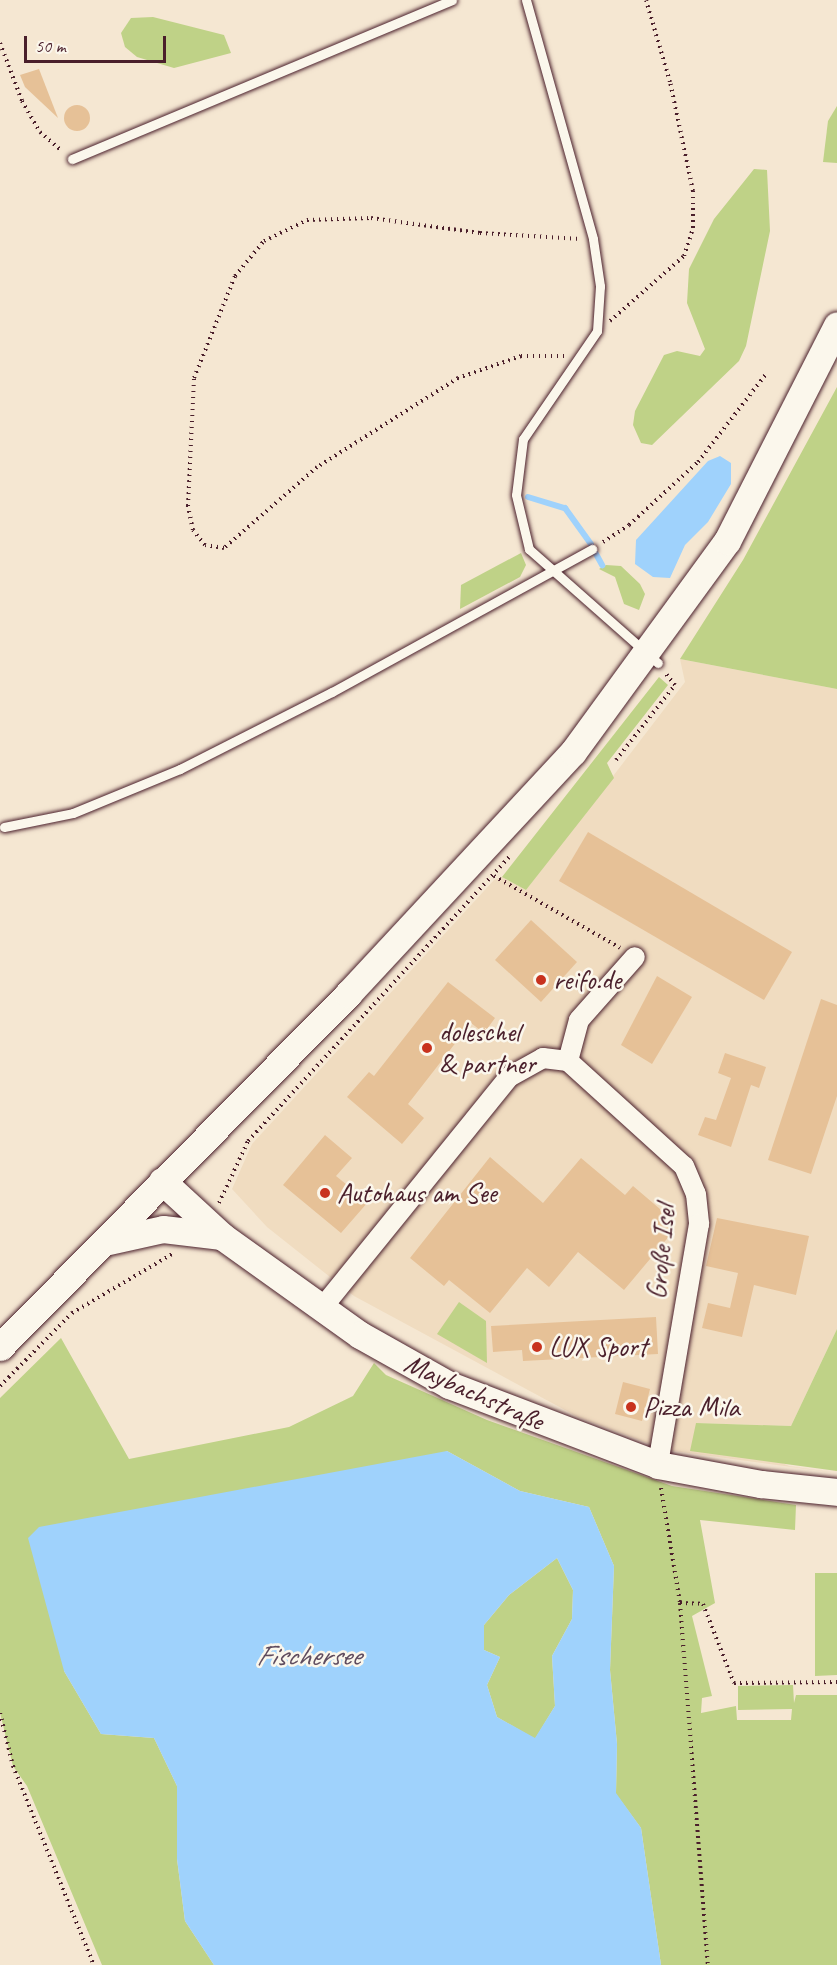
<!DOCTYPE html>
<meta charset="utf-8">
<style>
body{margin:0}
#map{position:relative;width:837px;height:1965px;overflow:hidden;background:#f5e7d2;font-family:Caveat,sans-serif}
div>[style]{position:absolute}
.built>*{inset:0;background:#f0dcc0}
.green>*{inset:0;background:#bfd287}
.water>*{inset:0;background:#9fd2fc}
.stream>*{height:6px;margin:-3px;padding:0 3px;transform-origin:3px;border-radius:3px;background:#9fd2fc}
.building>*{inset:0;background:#e6c197}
.round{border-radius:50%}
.path>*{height:4px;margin-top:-2px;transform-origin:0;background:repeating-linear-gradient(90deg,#4a1f2b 0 1.5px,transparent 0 6px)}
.roads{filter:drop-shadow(0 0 2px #4a1f2b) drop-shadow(0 0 2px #4a1f2b)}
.lane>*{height:9px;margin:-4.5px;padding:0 4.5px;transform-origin:4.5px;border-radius:4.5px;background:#fbf7ec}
.street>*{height:20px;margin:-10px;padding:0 10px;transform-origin:10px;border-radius:10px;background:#fbf7ec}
.secondary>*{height:27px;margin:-13.5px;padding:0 13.5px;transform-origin:13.5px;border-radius:13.5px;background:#fbf7ec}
.dots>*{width:16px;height:16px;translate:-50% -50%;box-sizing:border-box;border:3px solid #fbf7ec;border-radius:50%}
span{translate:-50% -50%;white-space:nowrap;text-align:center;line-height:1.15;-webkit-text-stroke:5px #fbf7ec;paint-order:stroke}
.poi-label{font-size:28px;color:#4a1f2b}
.left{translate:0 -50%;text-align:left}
.street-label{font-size:28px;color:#4a1f2b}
.water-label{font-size:30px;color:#5f4c5f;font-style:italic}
.scale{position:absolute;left:24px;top:36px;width:142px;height:27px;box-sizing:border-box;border:3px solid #4a1f2b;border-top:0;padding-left:8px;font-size:18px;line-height:21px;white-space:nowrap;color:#4a1f2b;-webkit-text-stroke:4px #fbf7ec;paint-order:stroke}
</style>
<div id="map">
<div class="built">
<div style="clip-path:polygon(680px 659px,837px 689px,837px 1329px,791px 1426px,696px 1423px,789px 1466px,837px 1473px,666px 1450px,578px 1417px,354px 1296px,267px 1227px,232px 1189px,252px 1144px,494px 880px,502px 877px,526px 890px,685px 682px)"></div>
</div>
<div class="green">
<div style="clip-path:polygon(153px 17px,224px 35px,231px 53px,174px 68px,137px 57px,125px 47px,121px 33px,131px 18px)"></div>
<div style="clip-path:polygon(837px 106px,837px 163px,823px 162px,828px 121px)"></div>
<div style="clip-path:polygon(754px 169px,767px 170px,770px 231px,746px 346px,739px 361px,652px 445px,641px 443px,633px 425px,635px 411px,664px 355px,677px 351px,700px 356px,705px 349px,687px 303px,689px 269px,714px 219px)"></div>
<div style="clip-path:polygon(837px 387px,837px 689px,680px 659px,743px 560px)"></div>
<div style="clip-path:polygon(521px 553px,526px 565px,520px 577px,460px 609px,461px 585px)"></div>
<div style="clip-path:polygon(606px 565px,621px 566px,640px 584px,645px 594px,639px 610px,624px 604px,615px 577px,599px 569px)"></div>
<div style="clip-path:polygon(659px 677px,668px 685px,607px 763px,614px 778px,526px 890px,502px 877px)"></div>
<div style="clip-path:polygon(459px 1302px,486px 1321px,487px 1363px,437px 1334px)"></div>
<div style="clip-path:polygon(837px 1329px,837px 1471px,690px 1451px,696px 1423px,791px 1426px)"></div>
<div style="clip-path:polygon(61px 1338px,129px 1459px,289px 1427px,353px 1396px,374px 1363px,386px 1375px,487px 1420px,672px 1486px,796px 1505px,795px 1530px,700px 1520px,715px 1603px,692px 1616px,712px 1696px,702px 1698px,701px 1713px,736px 1706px,737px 1720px,791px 1720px,792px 1709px,738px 1710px,738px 1686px,793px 1685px,794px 1703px,796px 1695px,837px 1695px,837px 1965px,661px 1965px,641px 1828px,616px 1794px,617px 1744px,610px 1670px,614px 1566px,589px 1507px,520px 1491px,447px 1451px,64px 1671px,101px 1734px,154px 1738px,177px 1786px,177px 1859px,185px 1921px,214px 1965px,102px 1965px,27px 1786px,13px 1766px,0 1713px,0 1398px)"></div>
<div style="clip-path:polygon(557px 1558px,573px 1590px,572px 1619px,552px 1656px,555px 1706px,535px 1739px,497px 1717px,487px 1685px,500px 1657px,484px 1650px,484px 1625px,509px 1595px)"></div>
<div style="clip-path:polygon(815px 1573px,837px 1573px,837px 1675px,815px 1676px)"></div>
</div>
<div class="water">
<div style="clip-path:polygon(720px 456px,731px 463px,731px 484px,708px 522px,685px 545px,670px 578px,653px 577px,635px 564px,636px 540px,708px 461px)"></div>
<div style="clip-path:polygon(evenodd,447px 1451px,520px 1491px,589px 1507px,614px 1566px,610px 1670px,617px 1744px,616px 1793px,641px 1828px,661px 1965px,214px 1965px,185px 1921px,177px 1859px,177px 1786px,154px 1738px,101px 1734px,64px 1671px,28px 1538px,39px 1527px,447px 1451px,557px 1558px,573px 1590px,572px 1619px,552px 1656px,555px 1706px,535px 1738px,497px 1717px,487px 1685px,500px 1657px,484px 1650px,484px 1625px,509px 1595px,557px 1558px)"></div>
</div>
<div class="stream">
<div style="left:528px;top:497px;width:39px;rotate:17deg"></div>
<div style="left:565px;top:508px;width:44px;rotate:54.2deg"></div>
<div style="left:596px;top:554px;width:13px;rotate:61deg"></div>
</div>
<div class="building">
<div style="clip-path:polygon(39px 69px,58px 118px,25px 87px,20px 75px)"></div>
<div class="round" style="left:64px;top:105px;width:26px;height:26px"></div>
<div style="clip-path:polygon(588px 832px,792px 952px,764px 1000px,559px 881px)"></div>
<div style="clip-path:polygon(531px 920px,577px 962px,541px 1002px,495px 960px)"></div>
<div style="clip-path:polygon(657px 976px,692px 997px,652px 1064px,621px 1045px)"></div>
<div style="clip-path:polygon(448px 982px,495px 1018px,484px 1033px,471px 1023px,408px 1104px,424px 1118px,402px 1144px,347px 1097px,369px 1072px,374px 1076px)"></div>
<div style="clip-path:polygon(821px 999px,837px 1005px,837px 1096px,811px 1174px,768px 1160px)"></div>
<div style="clip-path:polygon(725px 1053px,766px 1067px,759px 1088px,751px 1085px,731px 1147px,698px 1135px,705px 1117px,716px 1120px,731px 1078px,718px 1073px)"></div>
<div style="clip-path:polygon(325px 1135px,352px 1158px,336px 1176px,368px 1202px,341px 1233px,283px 1185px)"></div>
<div style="clip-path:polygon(490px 1157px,543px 1203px,581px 1158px,625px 1195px,633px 1186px,660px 1209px,671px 1234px,624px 1290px,578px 1252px,549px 1287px,527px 1268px,490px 1313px,449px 1280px,444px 1286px,410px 1258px)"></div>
<div style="clip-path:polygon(717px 1218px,809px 1236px,796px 1295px,754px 1285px,742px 1337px,702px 1328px,708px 1303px,730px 1308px,738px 1273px,706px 1266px)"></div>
<div style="clip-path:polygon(656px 1317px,658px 1354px,523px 1361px,522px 1350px,493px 1352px,491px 1326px)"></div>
<div style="clip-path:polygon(623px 1382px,650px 1389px,642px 1421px,615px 1414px)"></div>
</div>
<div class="path">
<div style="left:0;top:43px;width:62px;rotate:69.2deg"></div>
<div style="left:22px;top:101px;width:36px;rotate:60deg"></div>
<div style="left:40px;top:132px;width:29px;rotate:41deg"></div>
<div style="left:610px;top:321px;width:98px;rotate:-41.3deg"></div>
<div style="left:684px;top:256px;width:29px;rotate:-72deg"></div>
<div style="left:693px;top:228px;width:37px;rotate:-90deg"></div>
<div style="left:693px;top:191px;width:111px;rotate:-101.9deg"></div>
<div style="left:670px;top:82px;width:85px;rotate:-106.3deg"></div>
<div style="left:564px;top:356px;width:43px;rotate:180deg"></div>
<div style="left:521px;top:356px;width:67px;rotate:160.8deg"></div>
<div style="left:458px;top:378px;width:167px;rotate:147.7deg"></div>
<div style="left:317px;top:467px;width:123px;rotate:138.9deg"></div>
<div style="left:224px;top:548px;width:19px;rotate:-171deg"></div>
<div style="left:205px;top:545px;width:19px;rotate:-129deg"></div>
<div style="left:193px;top:530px;width:25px;rotate:-102deg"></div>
<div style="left:188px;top:506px;width:128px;rotate:-87.3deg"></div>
<div style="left:194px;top:378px;width:110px;rotate:-68.1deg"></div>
<div style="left:235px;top:276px;width:45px;rotate:-50.4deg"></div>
<div style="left:264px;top:241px;width:48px;rotate:-26deg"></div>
<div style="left:307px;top:220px;width:64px;rotate:-1.8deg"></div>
<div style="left:371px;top:218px;width:110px;rotate:7.8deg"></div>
<div style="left:480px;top:233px;width:101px;rotate:3.4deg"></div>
<div style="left:603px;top:542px;width:31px;rotate:-33deg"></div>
<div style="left:629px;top:525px;width:93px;rotate:-42.4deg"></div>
<div style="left:698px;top:462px;width:111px;rotate:-52.3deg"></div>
<div style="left:616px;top:760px;width:95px;rotate:-51.8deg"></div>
<div style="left:675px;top:685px;width:14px;rotate:-129deg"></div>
<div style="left:494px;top:876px;width:145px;rotate:29.7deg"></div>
<div style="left:219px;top:1203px;width:68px;rotate:-64.9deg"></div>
<div style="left:248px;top:1141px;width:386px;rotate:-47.4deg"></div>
<div style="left:0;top:1386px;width:103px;rotate:-45.4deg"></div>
<div style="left:72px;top:1313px;width:118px;rotate:-30.5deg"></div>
<div style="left:661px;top:1488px;width:117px;rotate:80.6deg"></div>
<div style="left:680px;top:1603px;width:363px;rotate:85.6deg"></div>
<div style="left:680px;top:1603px;width:23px;rotate:2deg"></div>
<div style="left:703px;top:1604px;width:85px;rotate:68.6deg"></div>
<div style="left:734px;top:1683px;width:103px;rotate:-0.6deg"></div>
<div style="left:0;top:1713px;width:55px;rotate:76.2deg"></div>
<div style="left:13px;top:1766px;width:215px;rotate:67.9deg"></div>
</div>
<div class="roads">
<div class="lane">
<div style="left:526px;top:0;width:248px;rotate:74.3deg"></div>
<div style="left:593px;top:239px;width:48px;rotate:81.5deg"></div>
<div style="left:600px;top:286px;width:45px;rotate:93.8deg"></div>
<div style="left:597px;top:331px;width:131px;rotate:124.4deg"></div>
<div style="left:523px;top:439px;width:56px;rotate:97.1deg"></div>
<div style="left:516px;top:495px;width:56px;rotate:76.5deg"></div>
<div style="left:529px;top:549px;width:172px;rotate:41.5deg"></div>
<div style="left:72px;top:159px;width:412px;rotate:-22.7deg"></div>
<div style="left:4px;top:827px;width:70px;rotate:-11.5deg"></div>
<div style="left:73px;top:813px;width:116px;rotate:-22.4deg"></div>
<div style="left:180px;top:769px;width:170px;rotate:-26.9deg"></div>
<div style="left:332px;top:692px;width:297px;rotate:-28.8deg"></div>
</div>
<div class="street">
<div style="left:568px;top:1061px;width:42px;rotate:-75deg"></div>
<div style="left:579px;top:1020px;width:84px;rotate:-48.4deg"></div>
<div style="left:322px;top:1308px;width:297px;rotate:-51deg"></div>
<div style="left:509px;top:1077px;width:39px;rotate:-29deg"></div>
<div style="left:543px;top:1058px;width:25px;rotate:7deg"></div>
<div style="left:568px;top:1061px;width:156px;rotate:42.2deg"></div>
<div style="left:684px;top:1166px;width:30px;rotate:67deg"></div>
<div style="left:696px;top:1194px;width:30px;rotate:84deg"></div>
<div style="left:699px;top:1224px;width:244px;rotate:99.7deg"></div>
</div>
<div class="secondary">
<div style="left:162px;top:1181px;width:83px;rotate:42.6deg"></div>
<div style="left:223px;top:1237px;width:168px;rotate:35.6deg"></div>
<div style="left:360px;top:1335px;width:102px;rotate:29.3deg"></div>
<div style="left:449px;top:1385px;width:224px;rotate:20.9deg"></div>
<div style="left:658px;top:1465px;width:105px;rotate:10.5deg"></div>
<div style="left:761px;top:1484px;width:76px;rotate:6deg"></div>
<div style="left:104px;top:1242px;width:60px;rotate:-12.4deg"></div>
<div style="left:163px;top:1229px;width:59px;rotate:6.8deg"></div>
<div style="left:0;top:1347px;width:496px;rotate:-45.4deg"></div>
<div style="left:348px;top:994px;width:330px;rotate:-47.1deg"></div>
<div style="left:573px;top:752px;width:261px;rotate:-53.9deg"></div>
<div style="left:727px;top:541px;width:242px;rotate:-63deg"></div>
</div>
</div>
<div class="dots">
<div style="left:541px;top:980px;background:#c8321e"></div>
<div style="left:427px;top:1048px;background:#c8321e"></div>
<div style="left:325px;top:1193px;background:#c8321e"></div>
<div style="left:537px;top:1347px;background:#c8321e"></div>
<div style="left:631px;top:1407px;background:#c8321e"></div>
</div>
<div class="poi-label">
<span class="left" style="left:553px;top:980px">reifo.de</span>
<span class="left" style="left:439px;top:1048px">doleschel<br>&amp; partner</span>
<span class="left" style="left:337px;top:1193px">Autohaus am See</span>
<span class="left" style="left:549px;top:1347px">LUX Sport</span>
<span class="left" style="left:643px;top:1407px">Pizza Mila</span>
</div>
<div class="street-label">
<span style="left:661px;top:1252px;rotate:-84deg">Große Isel</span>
<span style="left:474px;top:1392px;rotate:24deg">Maybachstraße</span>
</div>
<div class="water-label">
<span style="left:308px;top:1655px">Fischersee</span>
</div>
<div class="scale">50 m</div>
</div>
